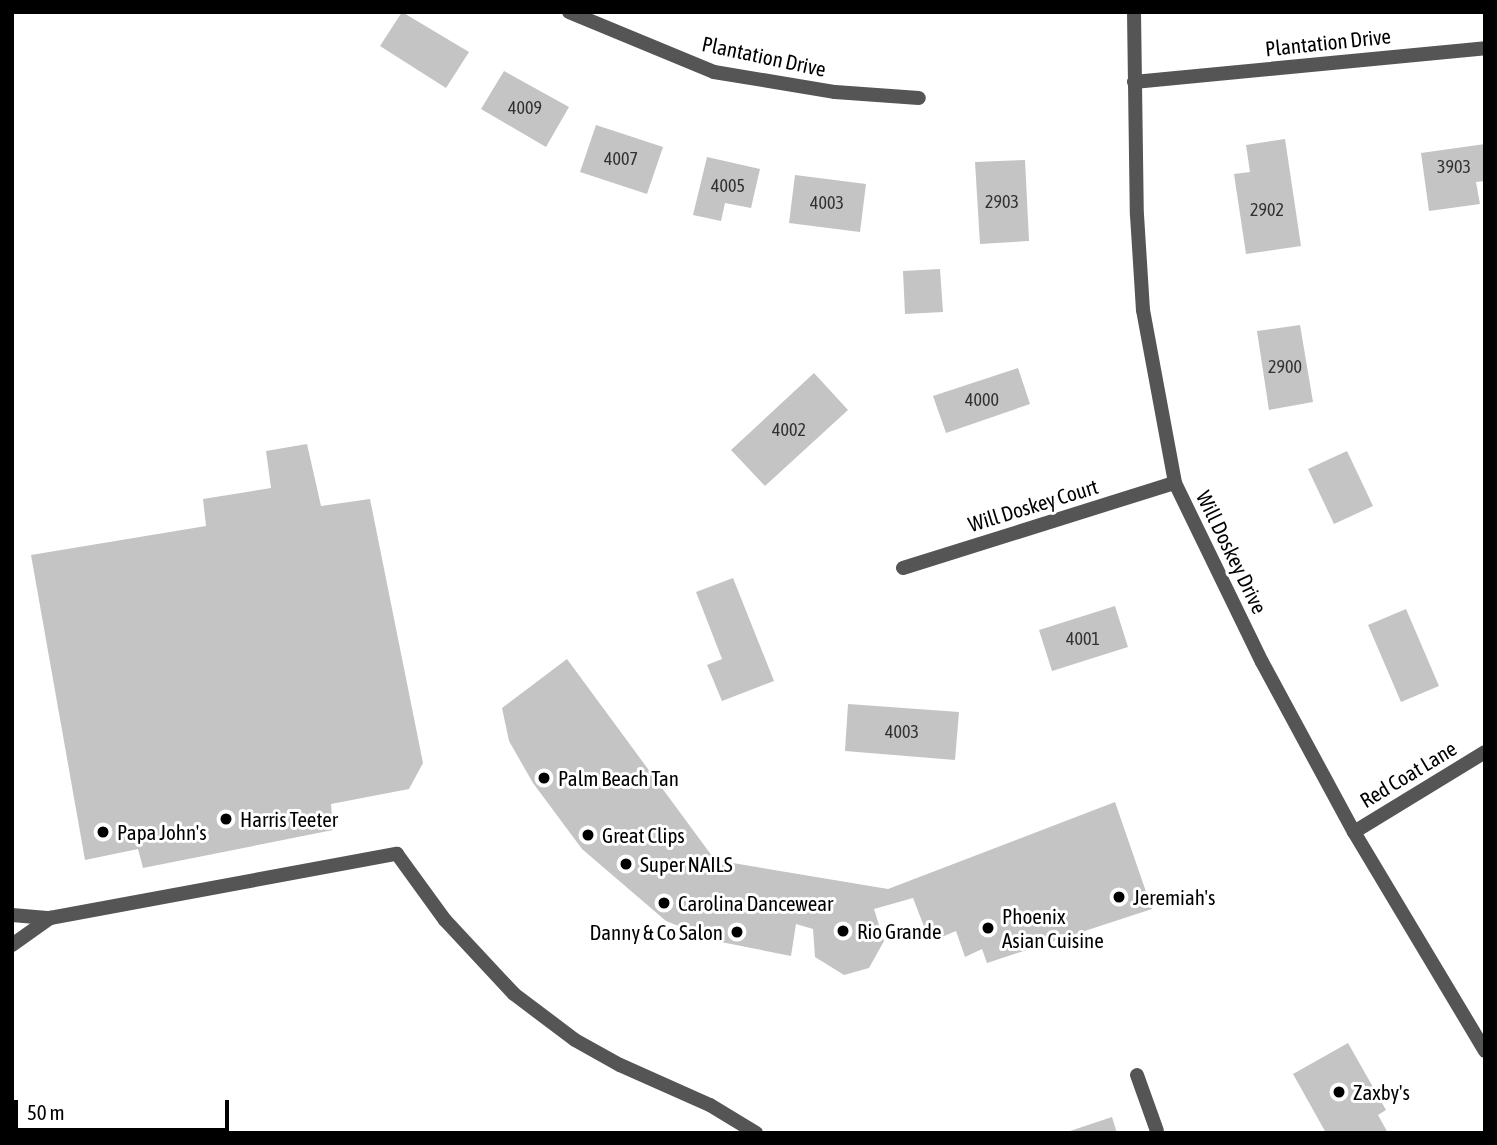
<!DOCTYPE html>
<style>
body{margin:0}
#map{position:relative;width:1497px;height:1145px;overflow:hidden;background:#fff;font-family:"Asap Condensed",sans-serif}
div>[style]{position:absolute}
.building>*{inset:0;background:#c4c4c4}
.lane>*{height:14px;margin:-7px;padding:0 7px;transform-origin:7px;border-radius:7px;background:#555}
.street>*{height:14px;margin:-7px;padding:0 7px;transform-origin:7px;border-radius:7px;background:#555}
.dots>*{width:19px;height:19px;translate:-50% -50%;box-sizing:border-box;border:4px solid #fff;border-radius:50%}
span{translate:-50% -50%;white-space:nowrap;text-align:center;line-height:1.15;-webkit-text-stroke:6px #fff;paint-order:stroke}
.number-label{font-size:18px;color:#313131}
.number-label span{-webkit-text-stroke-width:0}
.street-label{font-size:21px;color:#000}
.poi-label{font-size:21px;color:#000}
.left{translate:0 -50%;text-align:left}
.right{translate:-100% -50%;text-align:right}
.frame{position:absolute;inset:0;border:14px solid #000;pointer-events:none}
.scale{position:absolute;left:14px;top:1100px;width:215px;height:32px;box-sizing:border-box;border:4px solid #000;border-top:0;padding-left:9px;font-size:21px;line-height:24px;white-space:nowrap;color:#000;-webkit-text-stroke:5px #fff;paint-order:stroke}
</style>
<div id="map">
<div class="building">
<div style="clip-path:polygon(402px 12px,469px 52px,446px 88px,380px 46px)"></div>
<div style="clip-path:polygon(504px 71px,569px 107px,546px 147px,481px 109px)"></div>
<div style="clip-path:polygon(596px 125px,663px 147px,647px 194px,580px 172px)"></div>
<div style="clip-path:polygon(1285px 139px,1301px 246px,1246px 254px,1234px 174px,1250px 172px,1246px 145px)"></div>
<div style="clip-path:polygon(1485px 144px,1485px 181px,1476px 182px,1480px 204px,1429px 211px,1421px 153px)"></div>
<div style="clip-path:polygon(707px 157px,760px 169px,751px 208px,725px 203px,721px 221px,693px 215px)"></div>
<div style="clip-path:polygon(1025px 160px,1029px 241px,980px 244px,975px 162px)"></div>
<div style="clip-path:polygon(795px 175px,866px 184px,860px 232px,789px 223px)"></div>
<div style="clip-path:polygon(940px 269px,943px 312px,905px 314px,903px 271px)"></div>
<div style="clip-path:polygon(1300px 325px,1313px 402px,1269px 410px,1257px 331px)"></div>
<div style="clip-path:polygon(1018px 368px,1030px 404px,946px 433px,933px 396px)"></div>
<div style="clip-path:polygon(814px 373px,848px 410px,765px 486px,731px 450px)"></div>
<div style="clip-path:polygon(307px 444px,321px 506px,370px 499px,423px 763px,409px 789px,331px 804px,333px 830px,143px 868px,138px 849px,85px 860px,31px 555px,206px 526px,203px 499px,271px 488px,266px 451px)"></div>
<div style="clip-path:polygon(1347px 451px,1373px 506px,1334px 524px,1308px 469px)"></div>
<div style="clip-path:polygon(733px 578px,774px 681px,722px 701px,707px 665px,722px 659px,696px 592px)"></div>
<div style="clip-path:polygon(1115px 606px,1128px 647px,1052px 671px,1039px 630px)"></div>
<div style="clip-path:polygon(1406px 609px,1439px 686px,1401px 702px,1368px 625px)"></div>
<div style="clip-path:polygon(567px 659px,715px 860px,888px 889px,1115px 802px,1152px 909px,987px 963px,982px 949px,965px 957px,956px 931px,930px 942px,913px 898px,874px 909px,884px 941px,869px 968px,844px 975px,815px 957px,813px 929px,796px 924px,791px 956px,716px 941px,666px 921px,582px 849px,533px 783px,509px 741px,502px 708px)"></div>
<div style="clip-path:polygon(848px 704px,959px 712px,955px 760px,845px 751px)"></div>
<div style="clip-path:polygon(1348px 1043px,1386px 1110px,1378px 1115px,1388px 1133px,1326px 1133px,1293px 1074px)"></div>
<div style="clip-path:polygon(1112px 1117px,1117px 1133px,1067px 1133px,1067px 1132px)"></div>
</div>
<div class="lane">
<div style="left:12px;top:915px;width:38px;rotate:5deg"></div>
<div style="left:50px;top:918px;width:353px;rotate:-10.5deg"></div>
<div style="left:397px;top:854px;width:82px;rotate:54deg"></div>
<div style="left:445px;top:920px;width:101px;rotate:47deg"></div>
<div style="left:514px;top:994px;width:76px;rotate:37deg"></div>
<div style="left:575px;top:1040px;width:51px;rotate:29.1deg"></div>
<div style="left:620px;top:1065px;width:98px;rotate:24deg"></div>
<div style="left:710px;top:1105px;width:54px;rotate:31.3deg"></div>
<div style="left:12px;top:945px;width:47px;rotate:-35.4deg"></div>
<div style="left:1137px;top:1075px;width:59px;rotate:70.3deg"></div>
</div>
<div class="street">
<div style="left:569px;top:12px;width:157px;rotate:22.5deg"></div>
<div style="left:714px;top:72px;width:123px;rotate:9.4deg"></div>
<div style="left:835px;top:92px;width:84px;rotate:4.1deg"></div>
<div style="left:1134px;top:12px;width:203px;rotate:89.2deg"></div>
<div style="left:1137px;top:215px;width:95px;rotate:86.4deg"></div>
<div style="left:1143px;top:310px;width:176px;rotate:79.5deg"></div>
<div style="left:1175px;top:483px;width:199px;rotate:64.1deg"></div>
<div style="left:1262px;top:662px;width:193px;rotate:61.6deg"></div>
<div style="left:1354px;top:832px;width:255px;rotate:59.1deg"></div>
<div style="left:1134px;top:82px;width:353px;rotate:-5.5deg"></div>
<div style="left:903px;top:568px;width:285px;rotate:-17.4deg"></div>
<div style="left:1354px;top:832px;width:153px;rotate:-31.4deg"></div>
</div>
<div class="dots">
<div style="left:544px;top:778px;background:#000"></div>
<div style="left:226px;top:819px;background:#000"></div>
<div style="left:103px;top:832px;background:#000"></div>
<div style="left:588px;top:835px;background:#000"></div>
<div style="left:626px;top:864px;background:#000"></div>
<div style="left:1119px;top:897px;background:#000"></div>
<div style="left:664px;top:903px;background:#000"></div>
<div style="left:988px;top:928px;background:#000"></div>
<div style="left:843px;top:931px;background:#000"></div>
<div style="left:737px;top:932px;background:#000"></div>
<div style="left:1339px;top:1092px;background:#000"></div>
</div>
<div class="number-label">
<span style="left:525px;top:108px">4009</span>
<span style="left:621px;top:159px">4007</span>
<span style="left:1454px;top:167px">3903</span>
<span style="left:728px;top:186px">4005</span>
<span style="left:1002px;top:202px">2903</span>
<span style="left:827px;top:203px">4003</span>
<span style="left:1267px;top:210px">2902</span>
<span style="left:1285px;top:367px">2900</span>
<span style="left:982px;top:400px">4000</span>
<span style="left:789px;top:430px">4002</span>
<span style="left:1083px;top:639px">4001</span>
<span style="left:902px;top:732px">4003</span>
</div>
<div class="street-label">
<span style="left:1328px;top:42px;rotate:-6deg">Plantation Drive</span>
<span style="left:764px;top:56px;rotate:12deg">Plantation Drive</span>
<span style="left:1033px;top:505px;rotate:-17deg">Will Doskey Court</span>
<span style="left:1232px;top:552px;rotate:64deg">Will Doskey Drive</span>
<span style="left:1408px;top:774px;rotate:-31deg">Red Coat Lane</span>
</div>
<div class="poi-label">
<span class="left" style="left:558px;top:778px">Palm Beach Tan</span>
<span class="left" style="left:240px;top:819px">Harris Teeter</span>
<span class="left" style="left:117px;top:832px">Papa John's</span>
<span class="left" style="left:602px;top:835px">Great Clips</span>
<span class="left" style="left:640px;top:864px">Super NAILS</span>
<span class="left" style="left:1133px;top:897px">Jeremiah's</span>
<span class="left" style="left:678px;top:903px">Carolina Dancewear</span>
<span class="left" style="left:1002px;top:928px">Phoenix<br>Asian Cuisine</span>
<span class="left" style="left:857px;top:931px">Rio Grande</span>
<span class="right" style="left:723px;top:932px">Danny &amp; Co Salon</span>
<span class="left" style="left:1353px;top:1092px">Zaxby's</span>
</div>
<div class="frame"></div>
<div class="scale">50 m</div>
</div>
